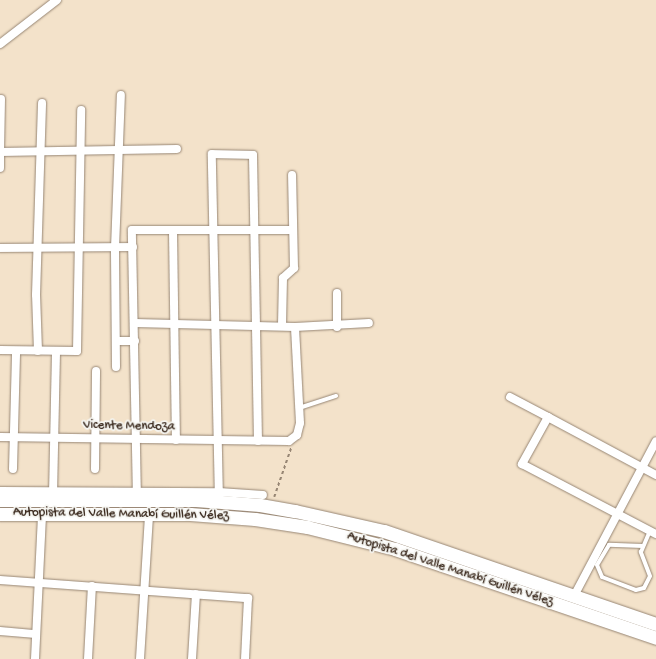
<!DOCTYPE html>
<meta charset="utf-8">
<style>
body{margin:0}
#map{position:relative;width:656px;height:659px;overflow:hidden;background:#f3e2ca;font-family:"Gochi Hand",sans-serif}
div>[style]{position:absolute}
.path>*{height:1.5px;margin-top:-0.75px;transform-origin:0;background:repeating-linear-gradient(90deg,#978674 0 3px,transparent 0 6px)}
.roads{filter:drop-shadow(0 0 1px #978674) drop-shadow(0 0 1px #978674)}
.service>*{height:4px;margin:-2px;padding:0 2px;transform-origin:2px;border-radius:2px;background:#fff}
.minor>*{height:8px;margin:-4px;padding:0 4px;transform-origin:4px;border-radius:4px;background:#fff}
.primary>*{height:13px;margin:-6.5px;padding:0 6.5px;transform-origin:6.5px;border-radius:6.5px;background:#fff}
span{translate:-50% -50%;white-space:nowrap;text-align:center;line-height:1.15;-webkit-text-stroke:3.5px #f6f6f2;paint-order:stroke}
.street-label{font-size:13px;color:#3b2a1e}
</style>
<div id="map">
<div class="path">
<div style="left:274px;top:497px;width:52px;rotate:-70.9deg"></div>
</div>
<div class="roads">
<div class="service">
<div style="left:299px;top:408px;width:39px;rotate:-18deg"></div>
<div style="left:643px;top:546px;width:34px;rotate:-178deg"></div>
<div style="left:609px;top:545px;width:23px;rotate:121deg"></div>
<div style="left:597px;top:565px;width:13px;rotate:67deg"></div>
<div style="left:602px;top:577px;width:36px;rotate:21deg"></div>
<div style="left:636px;top:590px;width:8px;rotate:-14deg"></div>
<div style="left:644px;top:588px;width:13px;rotate:-63deg"></div>
<div style="left:650px;top:576px;width:26px;rotate:-111deg"></div>
<div style="left:641px;top:552px;width:23px;rotate:-67deg"></div>
</div>
<div class="minor">
<div style="left:0;top:44px;width:72px;rotate:-37.7deg"></div>
<div style="left:1px;top:99px;width:53px;rotate:91.1deg"></div>
<div style="left:0;top:152px;width:177px;rotate:-1deg"></div>
<div style="left:0;top:152px;width:16px;rotate:90deg"></div>
<div style="left:173px;top:231px;width:209px;rotate:89.2deg"></div>
<div style="left:0;top:248px;width:133px;rotate:-0.4deg"></div>
<div style="left:135px;top:323px;width:160px;rotate:1.4deg"></div>
<div style="left:295px;top:327px;width:74px;rotate:-3.1deg"></div>
<div style="left:282px;top:325px;width:47px;rotate:-88.8deg"></div>
<div style="left:283px;top:278px;width:15px;rotate:-42deg"></div>
<div style="left:294px;top:268px;width:93px;rotate:-91.2deg"></div>
<div style="left:337px;top:327px;width:34px;rotate:-90deg"></div>
<div style="left:116px;top:341px;width:19px"></div>
<div style="left:0;top:350px;width:77px;rotate:0.7deg"></div>
<div style="left:77px;top:351px;width:241px;rotate:-89deg"></div>
<div style="left:38px;top:351px;width:56px;rotate:-92deg"></div>
<div style="left:36px;top:295px;width:192px;rotate:-88.2deg"></div>
<div style="left:116px;top:367px;width:119px;rotate:-90.5deg"></div>
<div style="left:115px;top:248px;width:153px;rotate:-87.8deg"></div>
<div style="left:510px;top:397px;width:43px;rotate:27.8deg"></div>
<div style="left:0;top:437px;width:289px;rotate:0.8deg"></div>
<div style="left:289px;top:441px;width:10px;rotate:-37deg"></div>
<div style="left:297px;top:435px;width:12px;rotate:-76deg"></div>
<div style="left:300px;top:423px;width:96px;rotate:-93deg"></div>
<div style="left:13px;top:469px;width:118px;rotate:-88.5deg"></div>
<div style="left:95px;top:469px;width:98px;rotate:-89.4deg"></div>
<div style="left:656px;top:475px;width:123px;rotate:-151.8deg"></div>
<div style="left:548px;top:417px;width:54px;rotate:119deg"></div>
<div style="left:522px;top:464px;width:151px;rotate:27.6deg"></div>
<div style="left:0;top:491px;width:219px;rotate:0.3deg"></div>
<div style="left:219px;top:492px;width:44px;rotate:3.9deg"></div>
<div style="left:53px;top:495px;width:144px;rotate:-88.8deg"></div>
<div style="left:137px;top:500px;width:270px;rotate:-91.1deg"></div>
<div style="left:132px;top:230px;width:161px"></div>
<div style="left:219px;top:501px;width:347px;rotate:-91.2deg"></div>
<div style="left:212px;top:154px;width:41px;rotate:1.4deg"></div>
<div style="left:253px;top:155px;width:286px;rotate:89deg"></div>
<div style="left:0;top:580px;width:249px;rotate:4.2deg"></div>
<div style="left:248px;top:598px;width:61px;rotate:92.8deg"></div>
<div style="left:574px;top:596px;width:175px;rotate:-62.1deg"></div>
<div style="left:0;top:631px;width:36px;rotate:5deg"></div>
<div style="left:35px;top:659px;width:145px;rotate:-87.2deg"></div>
<div style="left:88px;top:659px;width:73px;rotate:-86.9deg"></div>
<div style="left:140px;top:659px;width:145px;rotate:-86.4deg"></div>
<div style="left:192px;top:659px;width:65px;rotate:-86.5deg"></div>
</div>
<div class="primary">
<div style="left:0;top:500px;width:196px"></div>
<div style="left:196px;top:500px;width:64px;rotate:4.5deg"></div>
<div style="left:260px;top:505px;width:36px;rotate:10deg"></div>
<div style="left:295px;top:511px;width:91px;rotate:12.7deg"></div>
<div style="left:384px;top:531px;width:287px;rotate:18.9deg"></div>
<div style="left:0;top:514px;width:190px"></div>
<div style="left:190px;top:514px;width:65px;rotate:4.4deg"></div>
<div style="left:255px;top:519px;width:53px;rotate:8.7deg"></div>
<div style="left:307px;top:527px;width:91px;rotate:14deg"></div>
<div style="left:395px;top:549px;width:276px;rotate:18.8deg"></div>
</div>
</div>
<div class="street-label">
<span style="left:129px;top:427px;rotate:1deg">Vicente Mendoza</span>
<span style="left:121px;top:515px;rotate:1deg">Autopista del Valle Manabí Guillén Vélez</span>
<span style="left:450px;top:570px;rotate:18deg">Autopista del Valle Manabí Guillén Vélez</span>
</div>
</div>
